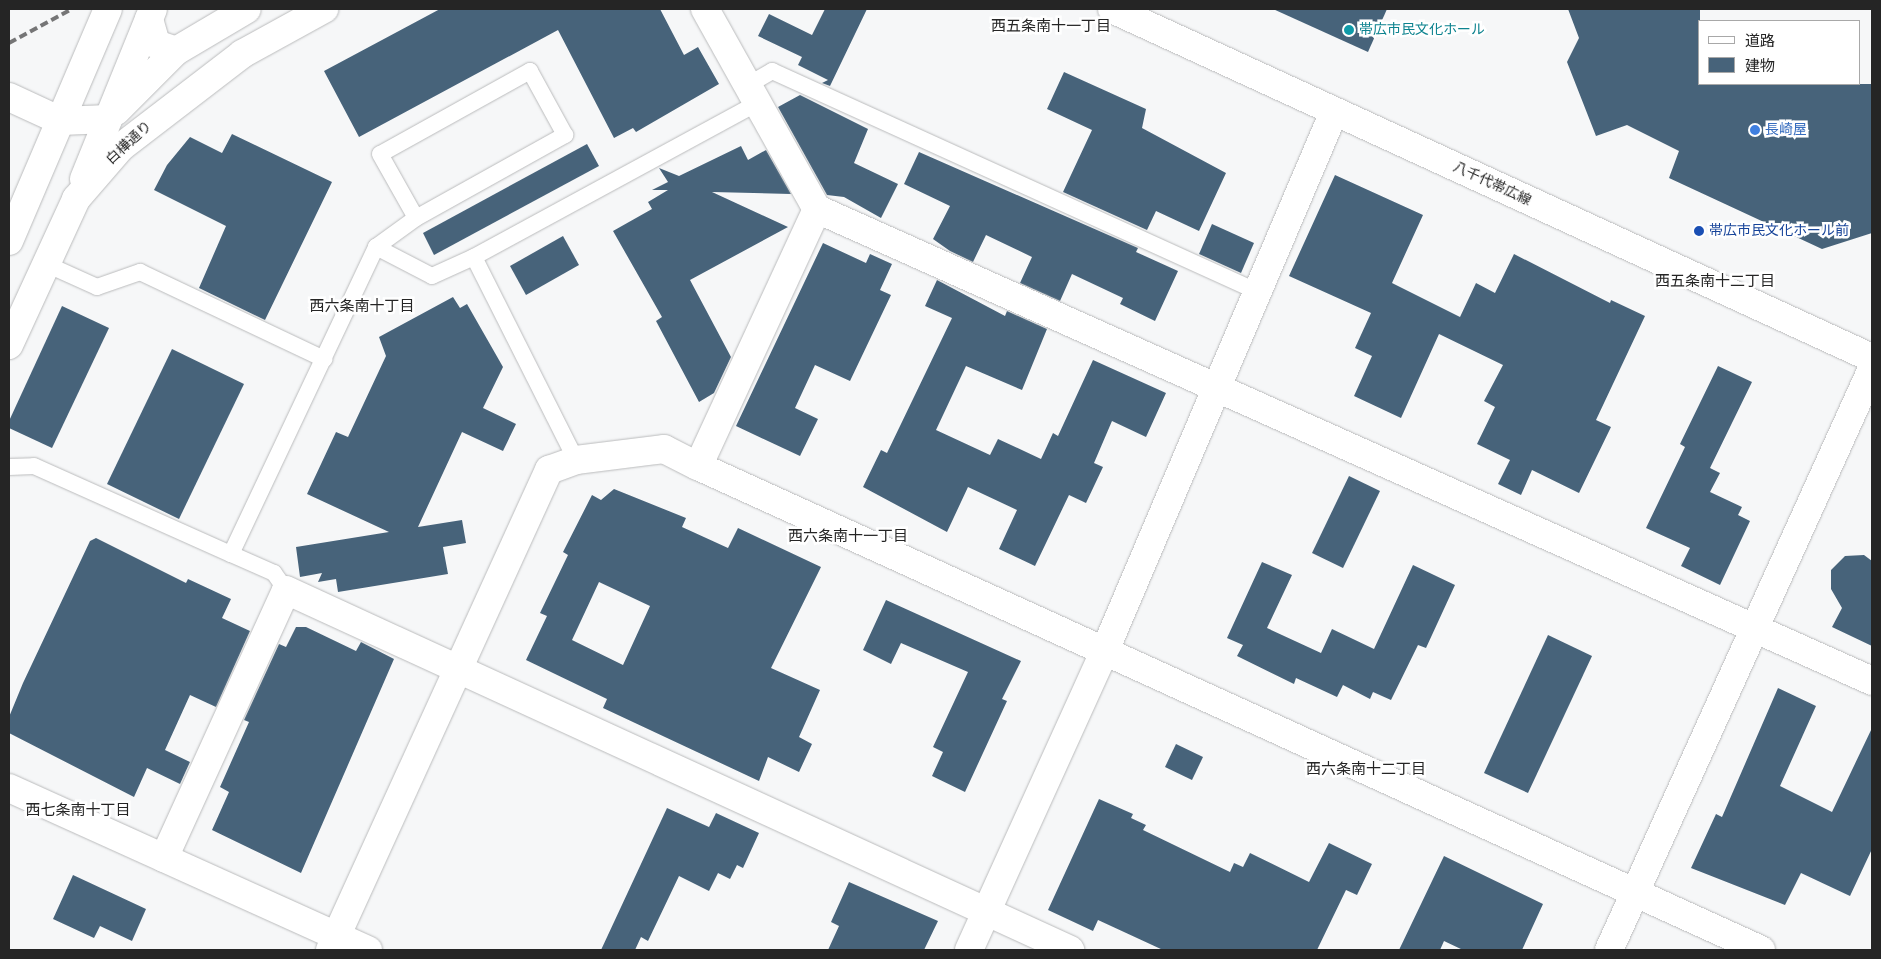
<!DOCTYPE html>
<meta charset="utf-8">
<style>
body{margin:0}
#map{position:relative;width:1881px;height:959px;overflow:hidden;background:#f6f7f8;font-family:Rubik,"Noto Sans JP",sans-serif}
div>[style]{position:absolute}
.building>*{inset:0;background:#47637a}
.roads{filter:drop-shadow(0 0 1px #babbbc) drop-shadow(0 0 1px #babbbc)}
.lane>*{height:16px;margin:-8px;padding:0 8px;transform-origin:8px;border-radius:8px;background:#fff}
.street>*{height:28px;margin:-14px;padding:0 14px;transform-origin:14px;border-radius:14px;background:#fff}
.secondary>*{height:28px;margin:-14px;padding:0 14px;transform-origin:14px;border-radius:14px;background:#fff}
.rail>*{height:4px;margin-top:-2px;transform-origin:0;background:repeating-linear-gradient(90deg,#757576 0 8px,transparent 0 12px)}
.dots>*{width:14px;height:14px;translate:-50% -50%;box-sizing:border-box;border:2px solid #fff;border-radius:50%}
span{translate:-50% -50%;white-space:nowrap;text-align:center;line-height:1.15;-webkit-text-stroke:5px #fff;paint-order:stroke}
.culture-label{font-size:14px;color:#0d838f}
.left{translate:0 -50%;text-align:left}
.shop-label{font-size:14px;color:#366cbe}
.street-label{font-size:14px;color:#252525}
.transit-label{font-size:14px;color:#164399}
.neighbourhood-label{font-size:15px;color:#252525}
.frame{position:absolute;inset:0;border:10px solid #252525;pointer-events:none}
.legend{position:absolute;left:1698px;top:20px;width:162px;height:65px;box-sizing:border-box;background:#fff;border:1px solid #a8a8a8;margin:0;padding:6px 9px;list-style:none;font-size:15px;color:#252525}
.legend li{display:flex;align-items:center;gap:10px;height:25px}
.legend b{width:25px;border:1px solid #a8a8a8}
</style>
<div id="map">
<div class="building">
<div style="clip-path:polygon(440px 9px,660px 9px,684px 55px,698px 47px,719px 84px,636px 132px,633px 128px,614px 138px,558px 30px,359px 137px,324px 71px)"></div>
<div style="clip-path:polygon(825px 9px,867px 9px,830px 86px,822px 83px,828px 80px,798px 65px,802px 57px,758px 36px,769px 14px,812px 35px)"></div>
<div style="clip-path:polygon(1273px 9px,1387px 9px,1368px 52px)"></div>
<div style="clip-path:polygon(1568px 9px,1700px 9px,1700px 84px,1872px 84px,1872px 233px,1822px 249px,1669px 178px,1679px 151px,1627px 125px,1596px 136px,1567px 62px,1579px 38px)"></div>
<div style="clip-path:polygon(1064px 72px,1146px 109px,1142px 128px,1226px 173px,1199px 231px,1156px 211px,1147px 230px,1063px 192px,1092px 130px,1047px 109px)"></div>
<div style="clip-path:polygon(800px 95px,868px 129px,854px 163px,898px 184px,881px 218px,844px 197px,827px 195px,778px 107px)"></div>
<div style="clip-path:polygon(232px 134px,332px 182px,265px 320px,199px 288px,226px 226px,154px 190px,167px 165px,190px 137px,222px 153px)"></div>
<div style="clip-path:polygon(587px 144px,599px 166px,434px 255px,423px 233px)"></div>
<div style="clip-path:polygon(741px 146px,748px 160px,766px 150px,791px 194px,712px 192px,788px 227px,690px 280px,731px 357px,714px 393px,699px 402px,656px 321px,662px 317px,613px 231px,652px 209px,648px 202px,668px 190px,652px 190px,668px 182px,659px 168px,679px 176px)"></div>
<div style="clip-path:polygon(919px 152px,1138px 248px,1136px 252px,1178px 271px,1155px 321px,1120px 304px,1123px 298px,1072px 274px,1060px 301px,1020px 283px,1032px 257px,986px 235px,973px 262px,950px 251px,933px 239px,950px 206px,904px 184px)"></div>
<div style="clip-path:polygon(1335px 175px,1423px 215px,1392px 283px,1460px 317px,1476px 283px,1495px 293px,1514px 254px,1610px 303px,1611px 300px,1645px 316px,1596px 420px,1611px 427px,1579px 493px,1532px 470px,1521px 495px,1498px 484px,1510px 460px,1477px 444px,1495px 407px,1484px 401px,1503px 365px,1439px 334px,1401px 418px,1354px 396px,1372px 356px,1355px 348px,1371px 313px,1289px 276px)"></div>
<div style="clip-path:polygon(1212px 224px,1254px 243px,1241px 273px,1199px 254px)"></div>
<div style="clip-path:polygon(563px 236px,579px 265px,526px 295px,510px 266px)"></div>
<div style="clip-path:polygon(823px 243px,866px 263px,870px 254px,892px 264px,880px 290px,891px 295px,850px 381px,815px 365px,795px 408px,818px 419px,800px 456px,736px 426px)"></div>
<div style="clip-path:polygon(937px 280px,1005px 316px,1007px 311px,1047px 329px,1022px 390px,966px 366px,936px 430px,990px 455px,998px 439px,1041px 459px,1053px 433px,1058px 436px,1093px 360px,1166px 393px,1146px 437px,1112px 421px,1094px 463px,1103px 467px,1086px 503px,1069px 495px,1035px 566px,999px 549px,1017px 510px,968px 487px,947px 532px,863px 487px,881px 450px,887px 453px,952px 318px,925px 306px)"></div>
<div style="clip-path:polygon(453px 297px,460px 308px,467px 304px,503px 367px,483px 408px,516px 424px,503px 451px,462px 432px,418px 527px,462px 520px,466px 543px,443px 547px,448px 574px,338px 592px,336px 579px,318px 582px,322px 573px,300px 577px,296px 547px,389px 532px,307px 494px,336px 432px,348px 437px,386px 356px,379px 337px)"></div>
<div style="clip-path:polygon(62px 306px,109px 328px,52px 448px,9px 428px,9px 421px)"></div>
<div style="clip-path:polygon(172px 349px,244px 384px,179px 519px,107px 484px)"></div>
<div style="clip-path:polygon(1718px 366px,1752px 382px,1710px 468px,1720px 473px,1710px 492px,1742px 507px,1738px 515px,1750px 521px,1720px 585px,1681px 566px,1690px 548px,1646px 528px,1685px 447px,1680px 444px)"></div>
<div style="clip-path:polygon(1349px 476px,1380px 491px,1343px 568px,1312px 553px)"></div>
<div style="clip-path:polygon(evenodd,614px 489px,686px 518px,682px 527px,728px 548px,738px 528px,821px 567px,771px 668px,820px 690px,799px 737px,812px 744px,799px 772px,768px 757px,759px 781px,603px 708px,607px 699px,526px 660px,547px 616px,540px 613px,568px 555px,563px 552px,592px 495px,601px 500px,614px 489px,599px 582px,650px 606px,623px 665px,572px 640px,599px 582px)"></div>
<div style="clip-path:polygon(96px 538px,186px 583px,188px 579px,231px 599px,222px 618px,250px 631px,216px 707px,190px 695px,165px 750px,190px 762px,180px 784px,147px 768px,134px 797px,9px 733px,9px 717px,23px 683px,90px 541px)"></div>
<div style="clip-path:polygon(1864px 555px,1872px 561px,1872px 646px,1832px 627px,1842px 608px,1831px 589px,1831px 570px,1845px 556px)"></div>
<div style="clip-path:polygon(1262px 562px,1292px 575px,1267px 628px,1321px 653px,1332px 629px,1374px 649px,1413px 565px,1455px 585px,1426px 648px,1418px 645px,1391px 700px,1373px 692px,1370px 699px,1343px 685px,1337px 697px,1296px 678px,1294px 684px,1237px 656px,1243px 645px,1227px 638px)"></div>
<div style="clip-path:polygon(886px 600px,1021px 661px,1002px 699px,1007px 701px,965px 792px,932px 776px,943px 752px,933px 747px,968px 672px,901px 643px,891px 664px,863px 650px)"></div>
<div style="clip-path:polygon(296px 627px,306px 627px,356px 651px,361px 642px,394px 659px,301px 873px,212px 830px,229px 792px,220px 787px,249px 722px,244px 720px,279px 644px,286px 647px)"></div>
<div style="clip-path:polygon(1548px 635px,1592px 656px,1528px 793px,1484px 773px)"></div>
<div style="clip-path:polygon(1778px 688px,1816px 706px,1780px 786px,1832px 812px,1872px 728px,1872px 849px,1850px 896px,1801px 873px,1785px 905px,1691px 868px,1716px 814px,1722px 817px)"></div>
<div style="clip-path:polygon(1176px 744px,1203px 757px,1192px 780px,1165px 767px)"></div>
<div style="clip-path:polygon(1099px 799px,1133px 814px,1131px 818px,1146px 825px,1143px 830px,1230px 872px,1234px 863px,1243px 867px,1250px 853px,1309px 882px,1329px 843px,1372px 864px,1357px 895px,1346px 890px,1317px 950px,1163px 950px,1098px 920px,1093px 931px,1048px 910px)"></div>
<div style="clip-path:polygon(667px 808px,709px 827px,716px 813px,759px 833px,743px 868px,737px 865px,730px 879px,718px 873px,709px 891px,679px 876px,648px 941px,641px 937px,635px 950px,601px 950px)"></div>
<div style="clip-path:polygon(1444px 856px,1543px 904px,1522px 950px,1463px 950px,1444px 941px,1440px 950px,1399px 950px)"></div>
<div style="clip-path:polygon(73px 875px,146px 909px,132px 941px,100px 926px,94px 938px,53px 919px)"></div>
<div style="clip-path:polygon(849px 882px,938px 921px,924px 950px,828px 950px,839px 926px,831px 922px)"></div>
</div>
<div class="roads">
<div class="lane">
<div style="left:748px;top:85px;width:28px;rotate:-30deg"></div>
<div style="left:772px;top:71px;width:532px;rotate:24.44deg"></div>
<div style="left:376px;top:247px;width:49px;rotate:-35.9deg"></div>
<div style="left:416px;top:218px;width:171px;rotate:-29.1deg"></div>
<div style="left:565px;top:135px;width:73px;rotate:-118.7deg"></div>
<div style="left:530px;top:71px;width:171px;rotate:151deg"></div>
<div style="left:380px;top:154px;width:73px;rotate:60.6deg"></div>
<div style="left:46px;top:264px;width:56px;rotate:24.3deg"></div>
<div style="left:97px;top:287px;width:46px;rotate:-19.2deg"></div>
<div style="left:140px;top:272px;width:204px;rotate:25.3deg"></div>
<div style="left:576px;top:460px;width:227px;rotate:-116.7deg"></div>
<div style="left:474px;top:257px;width:323px;rotate:-28.5deg"></div>
<div style="left:9px;top:467px;width:25px;rotate:-2deg"></div>
<div style="left:34px;top:466px;width:216px;rotate:24.1deg"></div>
<div style="left:231px;top:554px;width:340px;rotate:-64.7deg"></div>
<div style="left:376px;top:247px;width:63px;rotate:27.4deg"></div>
<div style="left:432px;top:276px;width:46px;rotate:-24.3deg"></div>
<div style="left:231px;top:554px;width:47px;rotate:23.8deg"></div>
<div style="left:274px;top:573px;width:21px;rotate:55deg"></div>
</div>
<div class="street">
<div style="left:705px;top:9px;width:229px;rotate:60.8deg"></div>
<div style="left:817px;top:209px;width:1156px;rotate:24.1deg"></div>
<div style="left:149px;top:19px;width:26px;rotate:74deg"></div>
<div style="left:156px;top:44px;width:21px;rotate:19deg"></div>
<div style="left:9px;top:97px;width:57px;rotate:24.8deg"></div>
<div style="left:61px;top:121px;width:47px;rotate:-2.4deg"></div>
<div style="left:817px;top:209px;width:283px;rotate:114.8deg"></div>
<div style="left:698px;top:466px;width:1168px;rotate:24.48deg"></div>
<div style="left:9px;top:788px;width:394px;rotate:24.3deg"></div>
<div style="left:164px;top:858px;width:294px;rotate:-65.5deg"></div>
<div style="left:286px;top:590px;width:863px;rotate:24.66deg"></div>
<div style="left:330px;top:950px;width:528px;rotate:-65.48deg"></div>
<div style="left:549px;top:470px;width:29px;rotate:-20deg"></div>
<div style="left:576px;top:460px;width:89px;rotate:-7.1deg"></div>
<div style="left:664px;top:449px;width:38px;rotate:27deg"></div>
<div style="left:969px;top:950px;width:332px;rotate:-65.6deg"></div>
<div style="left:1106px;top:648px;width:582px;rotate:-66.96deg"></div>
</div>
<div class="secondary">
<div style="left:1112px;top:9px;width:836px;rotate:24.67deg"></div>
<div style="left:116px;top:111px;width:85px;rotate:-45deg"></div>
<div style="left:176px;top:51px;width:82px;rotate:-30.6deg"></div>
<div style="left:84px;top:179px;width:183px;rotate:-67.9deg"></div>
<div style="left:9px;top:241px;width:252px;rotate:-66.9deg"></div>
<div style="left:9px;top:345px;width:161px;rotate:-65.3deg"></div>
<div style="left:76px;top:199px;width:69px;rotate:-49.1deg"></div>
<div style="left:121px;top:147px;width:153px;rotate:-37.5deg"></div>
<div style="left:242px;top:54px;width:94px;rotate:-28.8deg"></div>
<div style="left:1609px;top:950px;width:638px;rotate:-65.65deg"></div>
</div>
</div>
<div class="rail">
<div style="left:9px;top:43px;width:72px;rotate:-28.4deg"></div>
</div>
<div class="dots">
<div style="left:1349px;top:30px;background:#0f9aa8"></div>
<div style="left:1755px;top:130px;background:#3f7fe0"></div>
<div style="left:1699px;top:231px;background:#1a4fb4"></div>
</div>
<div class="culture-label">
<span class="left" style="left:1359px;top:30px">帯広市民文化ホール</span>
</div>
<div class="shop-label">
<span class="left" style="left:1765px;top:130px">長崎屋</span>
</div>
<div class="street-label">
<span style="left:129px;top:143px;rotate:-43deg">白樺通り</span>
<span style="left:1492px;top:184px;rotate:25deg">八千代帯広線</span>
</div>
<div class="transit-label">
<span class="left" style="left:1709px;top:231px">帯広市民文化ホール前</span>
</div>
<div class="neighbourhood-label">
<span style="left:1051px;top:27px">西五条南十一丁目</span>
<span style="left:1715px;top:282px">西五条南十二丁目</span>
<span style="left:362px;top:307px">西六条南十丁目</span>
<span style="left:848px;top:537px">西六条南十一丁目</span>
<span style="left:1366px;top:770px">西六条南十二丁目</span>
<span style="left:78px;top:811px">西七条南十丁目</span>
</div>
<div class="frame"></div>
<ul class="legend">
<li><b style="height:6px;background:#fff"></b>道路</li>
<li><b style="height:14px;background:#47637a"></b>建物</li>
</ul>
</div>
